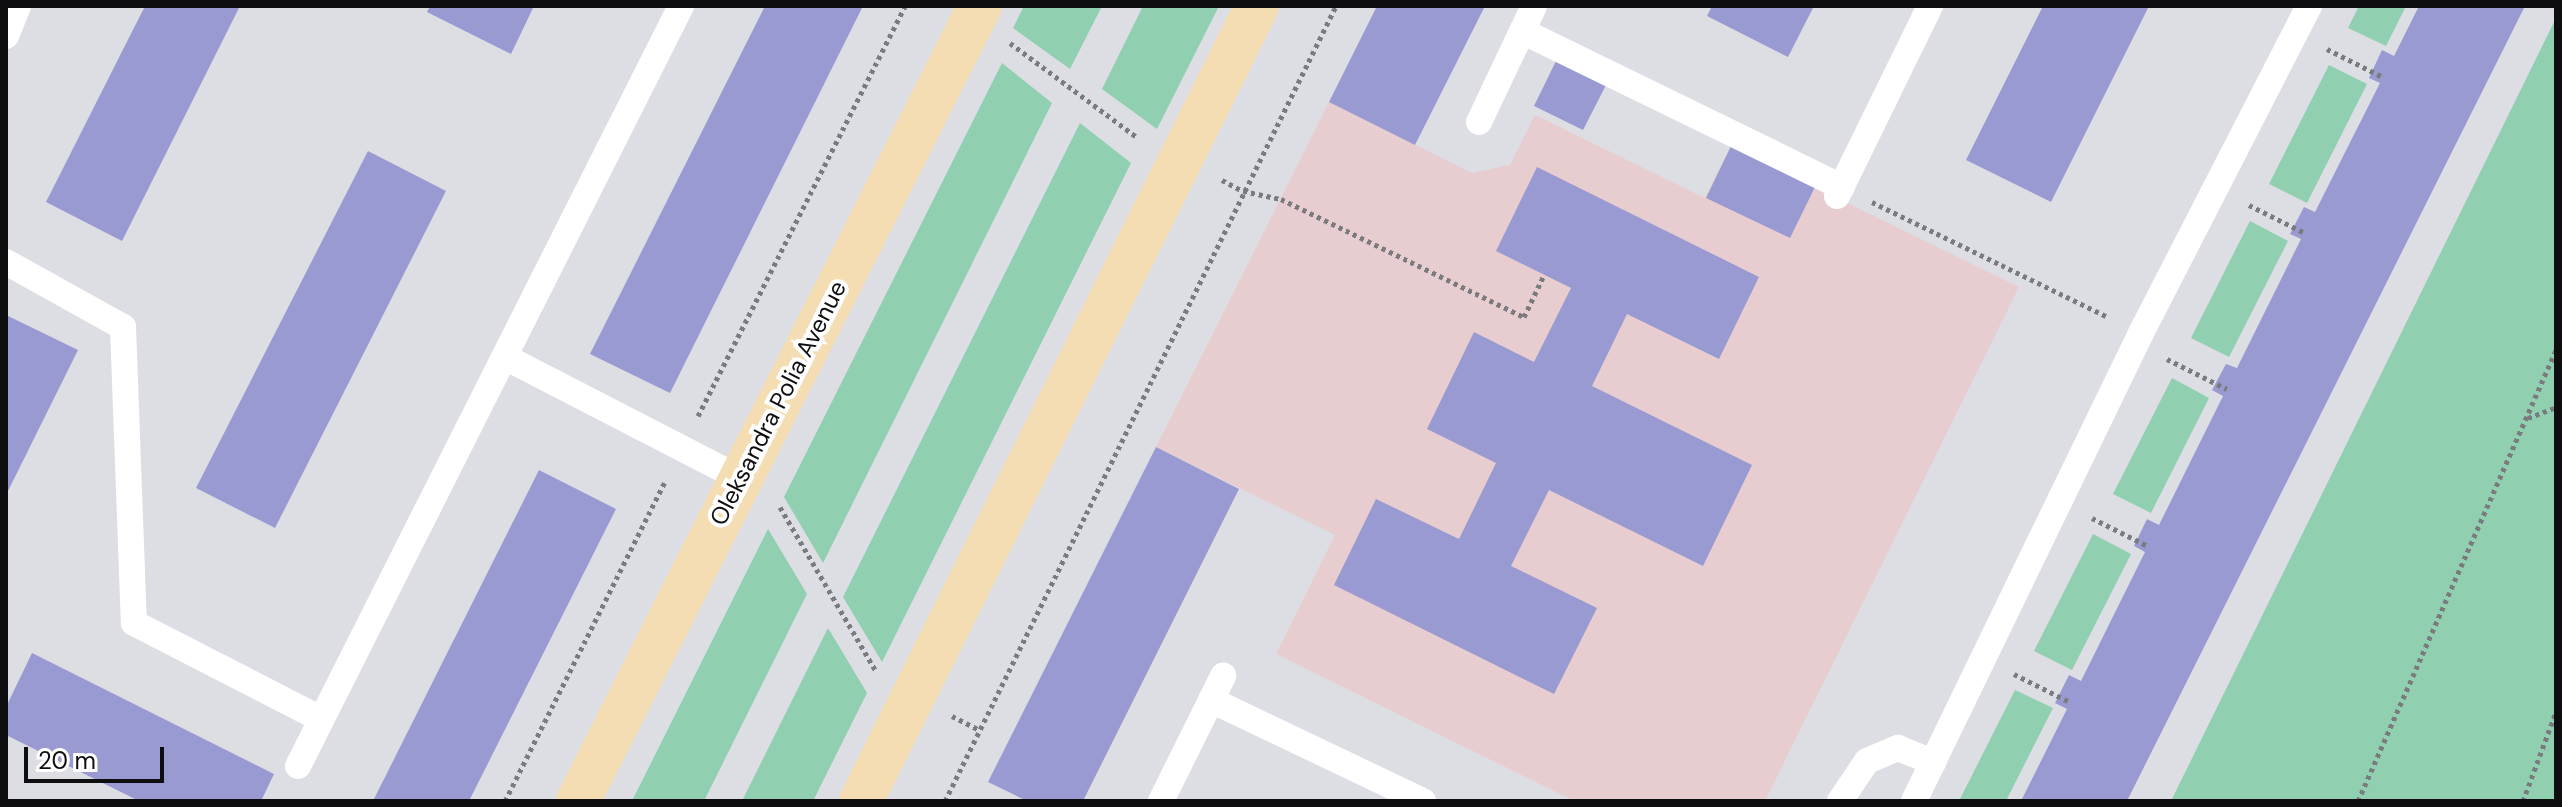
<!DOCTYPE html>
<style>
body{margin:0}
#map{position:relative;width:2562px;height:807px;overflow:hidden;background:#dddee3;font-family:"DM Sans",sans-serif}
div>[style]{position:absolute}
.education>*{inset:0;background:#e7cdd0}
.green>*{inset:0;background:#90cfaf}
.building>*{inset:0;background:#989ad1}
.path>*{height:5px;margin-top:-2.5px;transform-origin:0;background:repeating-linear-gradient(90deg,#7a7b7e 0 4px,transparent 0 8px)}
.lane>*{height:26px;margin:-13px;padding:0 13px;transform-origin:13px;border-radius:13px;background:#fff}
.primary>*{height:44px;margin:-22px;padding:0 22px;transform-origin:22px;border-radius:22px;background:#f4ddb2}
span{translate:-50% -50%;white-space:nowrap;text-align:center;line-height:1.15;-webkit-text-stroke:8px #fff;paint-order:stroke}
.street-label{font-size:24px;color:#0e0e10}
.frame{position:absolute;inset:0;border:8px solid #0e0e10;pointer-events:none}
.scale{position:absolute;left:24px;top:747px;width:140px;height:36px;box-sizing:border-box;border:4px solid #0e0e10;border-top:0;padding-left:10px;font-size:24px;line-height:28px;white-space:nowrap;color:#0e0e10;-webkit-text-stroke:6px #fff;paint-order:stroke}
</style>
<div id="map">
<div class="education">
<div style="clip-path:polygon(1329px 102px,1472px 173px,1510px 165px,1535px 115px,1705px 198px,1731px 146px,2019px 287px,1765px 801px,1574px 801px,1276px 654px,1335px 535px,1156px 447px)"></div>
</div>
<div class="green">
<div style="clip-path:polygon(1024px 6px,1102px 6px,1070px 69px,1013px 28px)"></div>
<div style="clip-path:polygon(1143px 6px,1219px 6px,1157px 129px,1102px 89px)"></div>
<div style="clip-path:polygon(2359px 6px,2406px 6px,2386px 46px,2348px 28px)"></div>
<div style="clip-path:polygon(2556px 18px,2556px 801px,2171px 801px)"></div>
<div style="clip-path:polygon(1002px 63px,1052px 103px,823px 563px,784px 497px)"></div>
<div style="clip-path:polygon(2329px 65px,2367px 84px,2307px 203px,2269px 184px)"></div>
<div style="clip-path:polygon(1080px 123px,1131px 163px,882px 662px,843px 597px)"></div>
<div style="clip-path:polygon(2250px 221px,2288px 241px,2229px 357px,2191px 338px)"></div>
<div style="clip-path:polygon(2172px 378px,2209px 398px,2151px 513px,2113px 494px)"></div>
<div style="clip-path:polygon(768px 529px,807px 594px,704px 801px,632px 801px)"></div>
<div style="clip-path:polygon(2093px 534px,2131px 554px,2072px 670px,2034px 651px)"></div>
<div style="clip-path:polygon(828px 628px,867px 693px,813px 801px,742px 801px)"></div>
<div style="clip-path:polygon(2015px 690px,2053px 708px,2006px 801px,1959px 801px)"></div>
</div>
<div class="building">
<div style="clip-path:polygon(145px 6px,240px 6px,122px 241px,46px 202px)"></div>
<div style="clip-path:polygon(430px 6px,534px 6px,511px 54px,427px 12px)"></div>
<div style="clip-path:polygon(765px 6px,863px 6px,670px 393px,590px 354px)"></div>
<div style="clip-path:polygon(1377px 6px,1485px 6px,1415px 145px,1329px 102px)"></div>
<div style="clip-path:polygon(1712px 6px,1814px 6px,1788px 57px,1707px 16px)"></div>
<div style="clip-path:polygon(2043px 6px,2149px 6px,2051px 202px,1966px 160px)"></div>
<div style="clip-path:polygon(2419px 6px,2525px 6px,2127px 801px,2021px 801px,2067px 709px,2055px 703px,2069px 675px,2081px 681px,2145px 552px,2134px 546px,2147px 519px,2159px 525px,2223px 396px,2212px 390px,2226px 364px,2237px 368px,2301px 239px,2290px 234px,2304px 207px,2315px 212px,2380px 83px,2369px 78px,2382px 50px,2394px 56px)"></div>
<div style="clip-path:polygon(1556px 61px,1606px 85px,1583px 130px,1534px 106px)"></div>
<div style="clip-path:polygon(1731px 146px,1815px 187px,1790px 238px,1706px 198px)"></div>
<div style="clip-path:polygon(368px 151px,446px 191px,275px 528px,196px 488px)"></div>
<div style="clip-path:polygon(1537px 167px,1759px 277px,1719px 359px,1627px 314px,1592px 386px,1752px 465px,1703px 566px,1549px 490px,1511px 566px,1597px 608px,1554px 694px,1334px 585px,1376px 499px,1459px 539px,1496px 463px,1427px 429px,1474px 332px,1534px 362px,1571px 288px,1496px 251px)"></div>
<div style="clip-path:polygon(6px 315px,78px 350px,6px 495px)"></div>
<div style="clip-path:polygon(1156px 447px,1239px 489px,1083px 801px,1027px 801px,988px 782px)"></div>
<div style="clip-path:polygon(539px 470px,616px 509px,469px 801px,373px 801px)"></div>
<div style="clip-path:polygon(32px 653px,274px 774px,261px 801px,139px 801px,6px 735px,6px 707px)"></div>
</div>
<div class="path">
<div style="left:1010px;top:43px;width:159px;rotate:36.6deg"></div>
<div style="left:2327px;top:49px;width:63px;rotate:26.6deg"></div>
<div style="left:1222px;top:180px;width:24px;rotate:28deg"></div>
<div style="left:1243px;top:191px;width:39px;rotate:12deg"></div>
<div style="left:1281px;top:199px;width:270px;rotate:25.9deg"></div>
<div style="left:1524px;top:317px;width:47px;rotate:-64.5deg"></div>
<div style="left:1872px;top:202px;width:263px;rotate:26deg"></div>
<div style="left:2249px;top:205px;width:63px;rotate:26.6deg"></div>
<div style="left:2167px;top:359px;width:67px;rotate:26.6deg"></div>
<div style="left:698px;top:416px;width:459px;rotate:-63.2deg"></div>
<div style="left:2528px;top:418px;width:30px;rotate:-21deg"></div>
<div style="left:780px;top:507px;width:190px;rotate:59.7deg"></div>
<div style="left:2092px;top:518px;width:63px;rotate:26.6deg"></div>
<div style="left:2014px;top:674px;width:63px;rotate:26.6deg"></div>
<div style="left:952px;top:716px;width:31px;rotate:27deg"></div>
<div style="left:505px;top:801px;width:357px;rotate:-63.4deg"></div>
<div style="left:945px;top:801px;width:886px;rotate:-63.81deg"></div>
<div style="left:2358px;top:801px;width:492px;rotate:-66.3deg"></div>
<div style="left:2523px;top:801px;width:95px;rotate:-69.7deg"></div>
</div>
<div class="lane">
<div style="left:1522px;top:31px;width:356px;rotate:26deg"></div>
<div style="left:6px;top:36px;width:32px;rotate:-68deg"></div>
<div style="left:1479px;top:122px;width:128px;rotate:-64.6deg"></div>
<div style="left:1837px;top:196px;width:212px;rotate:-63.9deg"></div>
<div style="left:6px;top:262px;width:134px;rotate:29.1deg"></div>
<div style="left:123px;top:327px;width:296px;rotate:87.9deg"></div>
<div style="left:134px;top:623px;width:210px;rotate:27.2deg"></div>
<div style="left:505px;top:357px;width:263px;rotate:27.3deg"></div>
<div style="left:1211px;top:700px;width:235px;rotate:25.5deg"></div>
<div style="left:298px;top:766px;width:851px;rotate:-63.25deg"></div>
<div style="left:1161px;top:801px;width:140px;rotate:-63.6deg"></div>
<div style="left:1840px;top:801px;width:48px;rotate:-56deg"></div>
<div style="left:1867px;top:761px;width:34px;rotate:-23deg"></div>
<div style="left:1898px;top:748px;width:38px;rotate:22deg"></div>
<div style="left:1914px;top:801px;width:520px;rotate:-64.12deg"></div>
<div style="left:2141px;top:333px;width:368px;rotate:-62.8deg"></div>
</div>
<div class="primary">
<div style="left:578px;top:801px;width:891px;rotate:-63.18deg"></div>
<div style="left:861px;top:801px;width:888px;rotate:-63.52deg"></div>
</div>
<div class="street-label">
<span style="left:778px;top:403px;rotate:-63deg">Oleksandra Polia Avenue</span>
</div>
<div class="frame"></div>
<div class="scale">20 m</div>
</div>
